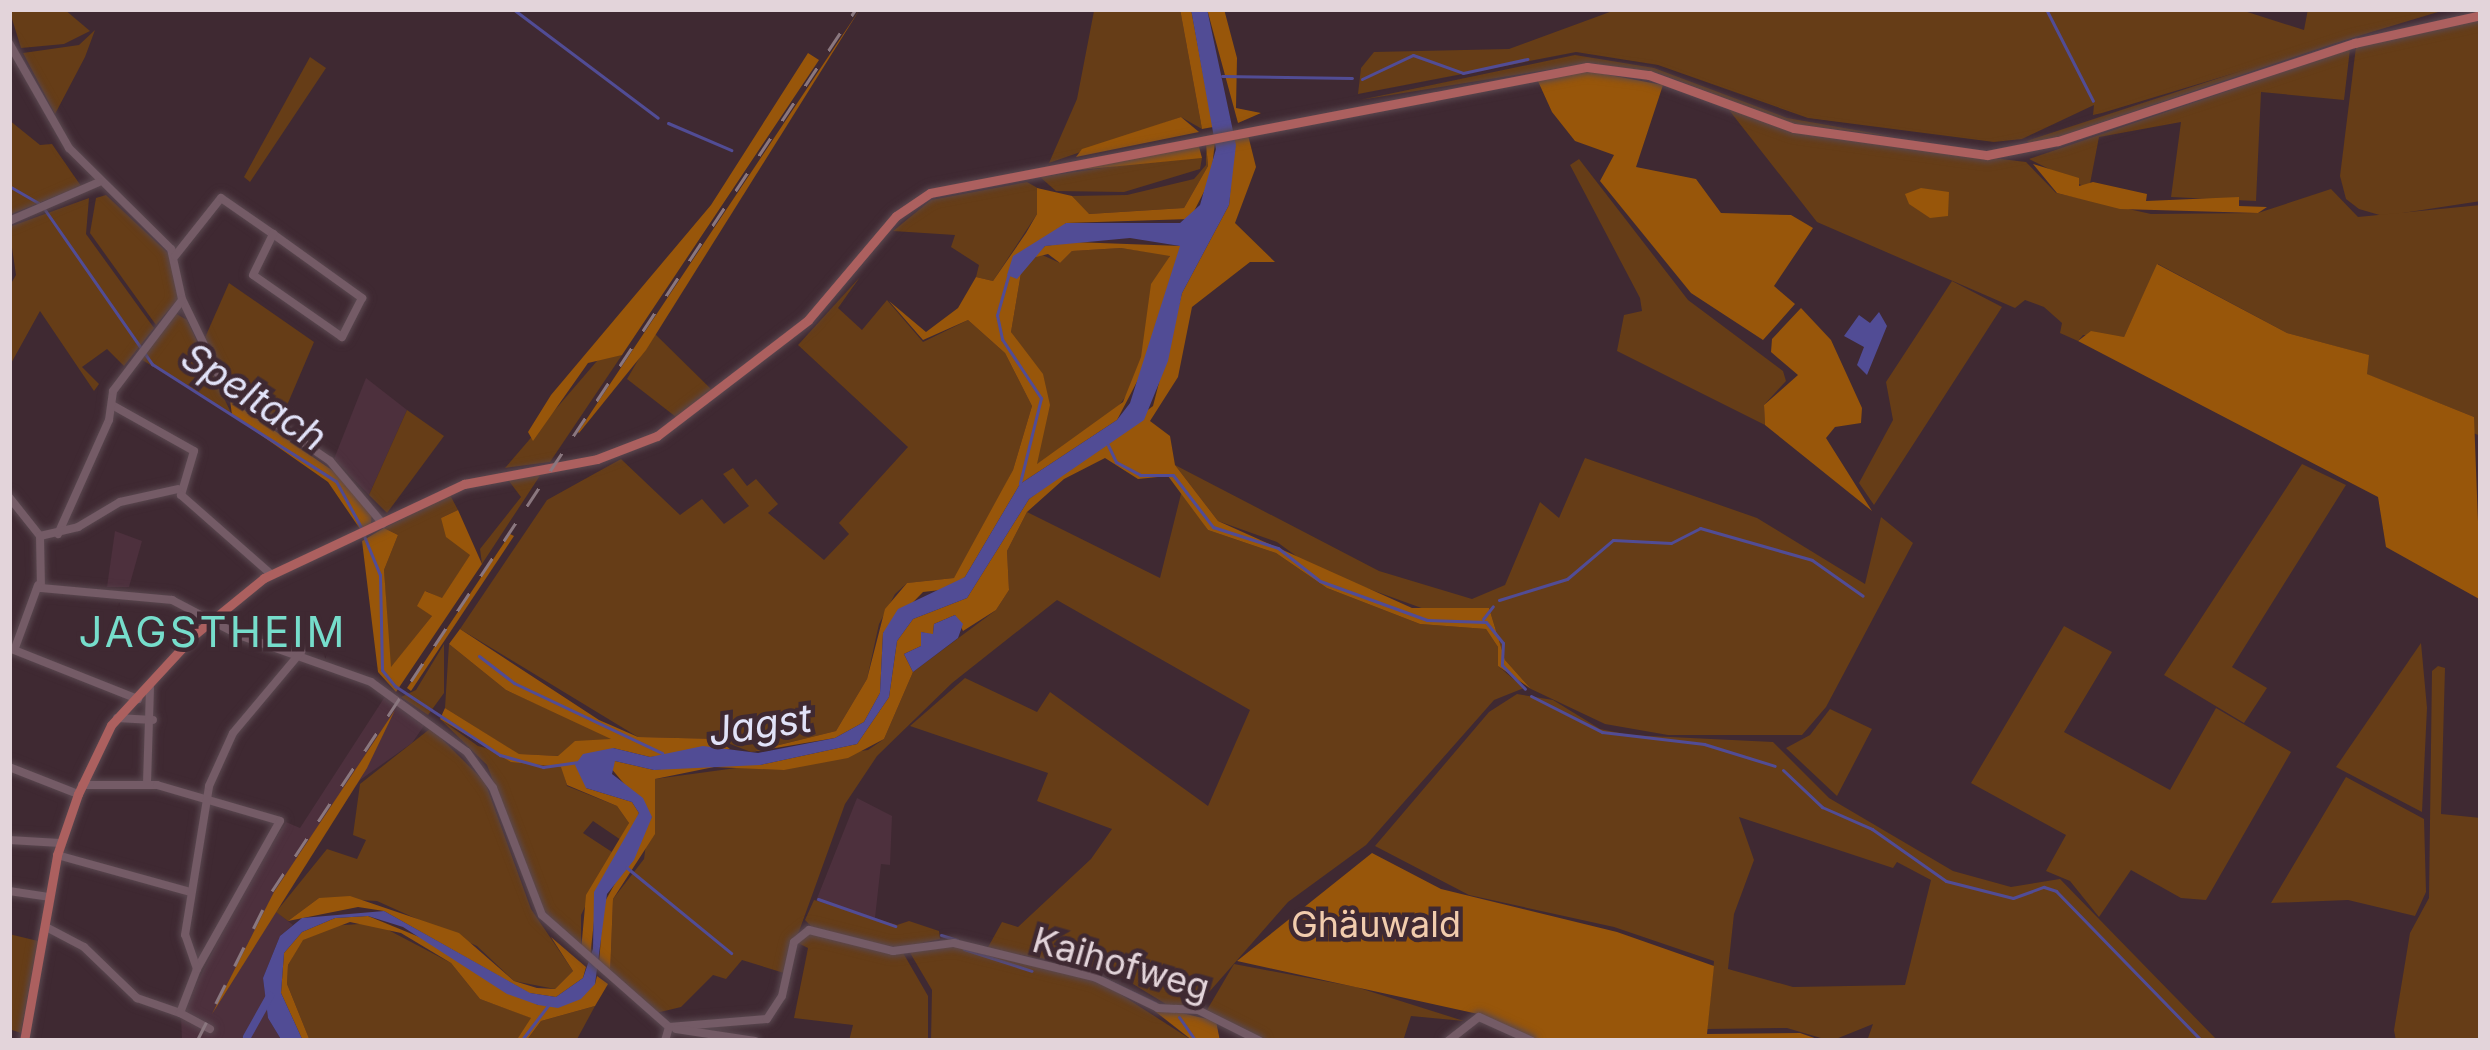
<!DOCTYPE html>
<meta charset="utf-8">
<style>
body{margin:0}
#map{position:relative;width:2490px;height:1050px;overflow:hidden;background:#3f2932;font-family:Inter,sans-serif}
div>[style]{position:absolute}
.built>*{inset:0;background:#4d303d}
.green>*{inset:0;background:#663d17}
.forest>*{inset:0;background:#98560a}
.water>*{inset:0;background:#514c95}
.stream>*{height:3px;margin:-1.5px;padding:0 1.5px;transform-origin:1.5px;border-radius:1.5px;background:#514c95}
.canal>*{height:8px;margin:-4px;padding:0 4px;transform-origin:4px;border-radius:4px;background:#514c95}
.roads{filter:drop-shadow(0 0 3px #5a4850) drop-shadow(0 0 3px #5a4850)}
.minor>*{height:8px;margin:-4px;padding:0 4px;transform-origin:4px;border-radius:4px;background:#745b66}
.major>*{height:9px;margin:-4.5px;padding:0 4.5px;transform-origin:4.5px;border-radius:4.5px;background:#ac605f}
.rail>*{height:3px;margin-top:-1.5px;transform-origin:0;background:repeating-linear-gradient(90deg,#8a777f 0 21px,transparent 0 42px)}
span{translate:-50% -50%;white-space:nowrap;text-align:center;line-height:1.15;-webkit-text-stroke:9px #3f2932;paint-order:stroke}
.park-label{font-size:36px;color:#f1ccad}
.street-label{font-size:36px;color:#e3d4da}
.water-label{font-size:39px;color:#e1e2f8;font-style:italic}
.quarter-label{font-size:42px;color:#76ddcb;letter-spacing:3px}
.frame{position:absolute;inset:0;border:12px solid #e3d4da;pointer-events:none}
</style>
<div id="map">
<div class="built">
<div style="clip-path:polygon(366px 378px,407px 410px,369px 495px,334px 459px)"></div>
<div style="clip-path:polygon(115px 531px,142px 541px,129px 587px,107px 587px)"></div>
<div style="clip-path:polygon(386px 695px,426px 723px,412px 743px,360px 780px,274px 910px,293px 925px,280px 936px,263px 978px,268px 1018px,282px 1041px,182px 1041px,181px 1015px,248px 880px,286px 822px,300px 828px)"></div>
<div style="clip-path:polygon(857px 798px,892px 816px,890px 865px,881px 864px,875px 918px,816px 901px)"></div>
</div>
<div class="green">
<div style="clip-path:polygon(9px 9px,64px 9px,90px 31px,64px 44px,21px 48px)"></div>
<div style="clip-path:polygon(1088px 9px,1180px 9px,1202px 129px,1181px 117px,1049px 163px,1077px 99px,1094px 11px)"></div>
<div style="clip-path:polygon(1618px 9px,2238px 9px,2304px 30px,2308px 9px,2448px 9px,2102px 113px,2093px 115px,2094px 105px,2022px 139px,1994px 142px,1808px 118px,1658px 65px,1576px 52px,1358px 94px,1361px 68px,1374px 52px,1509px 49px)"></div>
<div style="clip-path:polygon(2481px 17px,2481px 201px,2383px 216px,2359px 209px,2346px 199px,2340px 176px,2356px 47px)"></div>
<div style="clip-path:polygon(95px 30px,85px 57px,55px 114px,23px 53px,79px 45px)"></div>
<div style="clip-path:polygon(2356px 36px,2031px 146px,2027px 141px,2317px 46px)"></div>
<div style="clip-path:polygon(2350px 49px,2344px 100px,2261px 92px,2256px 201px,2171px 197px,2181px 122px,2099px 137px,2089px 189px,2029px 159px)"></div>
<div style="clip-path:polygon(1575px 55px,1654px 68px,1787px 118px,1895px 137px,1794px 124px,1658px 73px,1590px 63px,1360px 100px)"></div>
<div style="clip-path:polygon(310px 57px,326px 68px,250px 182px,244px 177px)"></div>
<div style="clip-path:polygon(1729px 110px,1836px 139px,2026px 162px,2056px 193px,2151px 214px,2258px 213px,2331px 189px,2358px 217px,2481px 205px,2481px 436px,2473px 433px,2474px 417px,2366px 374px,2368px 355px,2287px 333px,2158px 264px,2124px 337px,2083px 335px,2078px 341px,2060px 333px,2062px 323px,2044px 307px,2025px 300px,2015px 308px,1817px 222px)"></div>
<div style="clip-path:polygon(9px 120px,40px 145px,52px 144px,81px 186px,9px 215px)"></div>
<div style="clip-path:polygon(1206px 143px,1208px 166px,1184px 208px,1088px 214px,1072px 196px,1127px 195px,1194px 179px,1206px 165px)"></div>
<div style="clip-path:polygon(1178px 157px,1202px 158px,1200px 169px,1124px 192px,1056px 191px,1040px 177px)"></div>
<div style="clip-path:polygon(1579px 159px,1688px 300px,1783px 371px,1786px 381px,1764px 405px,1765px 425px,1617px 351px,1624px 315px,1642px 311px,1640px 298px,1570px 165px)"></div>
<div style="clip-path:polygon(1027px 182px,1041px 190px,1037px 214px,993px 281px,976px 277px,979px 265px,951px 247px,955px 235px,893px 231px,931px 200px)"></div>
<div style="clip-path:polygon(106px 195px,170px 255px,178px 299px,156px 325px,90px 233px,96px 198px)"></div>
<div style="clip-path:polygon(89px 198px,86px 234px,154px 328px,124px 366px,107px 349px,82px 367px,99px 384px,94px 391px,40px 311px,9px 367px,9px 287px,16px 275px,9px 227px)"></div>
<div style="clip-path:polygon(1121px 248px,1170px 255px,1134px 385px,1110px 418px,1036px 465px,1049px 405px,1011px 332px,1022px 267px,1040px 254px,1060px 263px,1072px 251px)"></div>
<div style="clip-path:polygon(860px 277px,838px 308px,862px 330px,887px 300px,923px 342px,968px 320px,1005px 353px,1032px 406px,1013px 470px,966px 563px,954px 578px,907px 583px,895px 594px,879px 624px,867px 679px,836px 731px,751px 752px,717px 739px,638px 737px,460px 629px,547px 500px,621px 459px,680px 515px,702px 499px,724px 524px,749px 506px,723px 474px,733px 468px,747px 486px,756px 479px,778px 504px,768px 513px,824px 560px,849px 534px,839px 523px,908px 447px,798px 345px)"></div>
<div style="clip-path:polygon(1952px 281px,2002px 307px,1874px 505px,1859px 483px,1893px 420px,1886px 382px)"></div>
<div style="clip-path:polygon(229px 283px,314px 342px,279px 424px,237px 396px,204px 340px)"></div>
<div style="clip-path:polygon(175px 313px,187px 320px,232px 415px,139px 358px)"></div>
<div style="clip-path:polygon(654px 333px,712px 390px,676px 417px,627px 379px)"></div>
<div style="clip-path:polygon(603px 354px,622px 355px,550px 462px,505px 468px)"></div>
<div style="clip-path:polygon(407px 410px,444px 436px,387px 513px,369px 495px)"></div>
<div style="clip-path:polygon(1585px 458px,1757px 518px,1865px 584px,1881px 517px,1913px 543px,1826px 707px,1802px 735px,1668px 735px,1605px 724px,1531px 689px,1505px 660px,1489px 608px,1438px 614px,1314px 569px,1277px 542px,1218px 521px,1175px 465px,1379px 571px,1472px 599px,1505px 585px,1540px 502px,1559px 518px)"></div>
<div style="clip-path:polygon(2302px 464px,2346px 485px,2232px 667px,2267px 688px,2244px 723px,2164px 675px)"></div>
<div style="clip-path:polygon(543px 471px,482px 564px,480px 549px,521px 497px,506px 477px)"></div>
<div style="clip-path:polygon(1182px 490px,1208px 530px,1276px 553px,1327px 588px,1420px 624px,1486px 629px,1498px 647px,1498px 666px,1524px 688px,1494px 700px,1366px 845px,1288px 902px,1196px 1007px,1174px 1009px,1110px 970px,987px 949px,1002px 922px,1018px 927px,1091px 859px,1112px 829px,1037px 801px,1048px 773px,910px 726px,965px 678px,1037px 712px,1050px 692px,1208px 806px,1250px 710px,1057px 600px,952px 683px,877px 756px,845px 804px,784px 973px,742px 960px,726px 979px,713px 975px,681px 1007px,656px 1013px,610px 975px,613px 899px,644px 859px,655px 779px,868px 750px,884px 739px,913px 672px,996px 610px,1009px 590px,1007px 551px,1027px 512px,1160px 578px)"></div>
<div style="clip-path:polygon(450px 495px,458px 510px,441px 518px,471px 554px,442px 599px,426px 591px,432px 616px,390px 669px,384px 570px,398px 535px,384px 528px)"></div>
<div style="clip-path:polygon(2064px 626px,2112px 652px,2064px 732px,2170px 790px,2216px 708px,2291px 752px,2206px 900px,2181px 898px,2131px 870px,2099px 917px,2070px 881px,2046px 871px,2066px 835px,1971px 783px)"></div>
<div style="clip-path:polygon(2421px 643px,2427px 708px,2422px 812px,2336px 767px)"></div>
<div style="clip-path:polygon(444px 644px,444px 693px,428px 715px,401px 697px,416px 690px)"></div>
<div style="clip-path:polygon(449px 644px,506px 690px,614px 739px,559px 756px,518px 754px,445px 708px)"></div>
<div style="clip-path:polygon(2438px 666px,2445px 668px,2441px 814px,2481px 818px,2481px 1041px,2396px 1041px,2394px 1030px,2410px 933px,2429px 898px,2432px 671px)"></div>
<div style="clip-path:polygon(evenodd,1517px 694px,1553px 700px,1600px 729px,1629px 735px,1773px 742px,1829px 798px,1953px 871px,2011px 887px,2060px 879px,2218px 1041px,1867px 1041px,1873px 1024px,1831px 1041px,1787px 1028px,1707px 1029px,1714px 961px,1614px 927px,1469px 895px,1375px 846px,1489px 712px,1517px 694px,1739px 817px,1893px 868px,1897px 862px,1931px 880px,1905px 985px,1793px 987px,1728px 969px,1734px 914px,1754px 860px,1739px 817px)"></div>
<div style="clip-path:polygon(1830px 709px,1872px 729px,1837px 796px,1786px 748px,1810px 735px)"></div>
<div style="clip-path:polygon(440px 719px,478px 746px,562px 767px,567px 786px,617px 806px,629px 823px,621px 840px,593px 821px,583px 833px,612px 852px,581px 915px,581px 951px,541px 907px,487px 765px)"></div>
<div style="clip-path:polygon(431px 728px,485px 782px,531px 909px,573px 971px,555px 989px,514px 981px,477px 946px,377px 901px,319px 898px,288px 921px,276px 912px,327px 849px,357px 859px,366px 840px,353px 835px,360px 784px)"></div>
<div style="clip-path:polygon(2346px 777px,2424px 819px,2426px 892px,2415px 916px,2348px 900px,2271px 903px)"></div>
<div style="clip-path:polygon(814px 900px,897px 925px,909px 921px,939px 931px,940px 939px,899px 948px,814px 929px,805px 920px)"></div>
<div style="clip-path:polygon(375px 923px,451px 963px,480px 999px,532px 1018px,516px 1041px,310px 1041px,287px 984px,288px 965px,302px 940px,329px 926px)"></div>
<div style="clip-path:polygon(808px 932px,902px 951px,928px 996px,928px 1041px,849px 1041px,853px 1025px,794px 1018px,808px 948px,796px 942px)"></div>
<div style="clip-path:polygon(9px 934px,38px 941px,21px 1033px,9px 1029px)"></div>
<div style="clip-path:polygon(956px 944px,1097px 979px,1193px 1041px,931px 1041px,932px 990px,909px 951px)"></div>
<div style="clip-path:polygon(1234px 964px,1356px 987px,1464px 1021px,1411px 1016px,1403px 1041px,1264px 1041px,1207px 1010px)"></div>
<div style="clip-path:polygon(595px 1006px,576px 1041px,526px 1041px,541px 1021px)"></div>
</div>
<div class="forest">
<div style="clip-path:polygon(860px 9px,646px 350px,579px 433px,578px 432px)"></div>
<div style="clip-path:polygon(1180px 9px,1191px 9px,1213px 127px,1202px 129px)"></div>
<div style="clip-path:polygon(1207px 9px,1224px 9px,1237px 58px,1236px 108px,1261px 113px,1238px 123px)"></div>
<div style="clip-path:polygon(808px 53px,819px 60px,622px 355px,588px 363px,533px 441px,528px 432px,551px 395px,711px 205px)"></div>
<div style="clip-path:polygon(1588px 71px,1663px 85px,1636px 167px,1696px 179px,1721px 213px,1791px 215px,1813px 228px,1774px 286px,1795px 304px,1763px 340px,1691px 293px,1600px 181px,1614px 155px,1575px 141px,1552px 112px,1537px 79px)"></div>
<div style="clip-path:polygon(1181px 117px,1199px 132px,1076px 157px,1082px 149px)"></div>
<div style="clip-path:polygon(1247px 131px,1256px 167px,1235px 223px,1275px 262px,1250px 262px,1192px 307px,1178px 377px,1150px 421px,1170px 436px,1175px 465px,1218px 521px,1412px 608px,1489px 608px,1505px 660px,1531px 689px,1498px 666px,1498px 647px,1486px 629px,1420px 624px,1327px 588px,1276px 553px,1208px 530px,1168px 476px,1138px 479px,1105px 458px,1064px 479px,1027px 512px,1007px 551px,1009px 590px,996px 610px,963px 631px,955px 615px,934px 624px,933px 635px,921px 632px,921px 646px,904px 654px,913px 672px,884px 739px,848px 758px,784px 770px,714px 767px,655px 779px,655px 834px,613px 899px,610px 975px,599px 966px,603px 905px,652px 817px,610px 767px,615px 761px,654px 770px,713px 762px,760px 765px,857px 744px,889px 697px,897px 641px,913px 619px,967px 598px,1029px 499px,1153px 406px,1182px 293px,1229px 205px,1235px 135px)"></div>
<div style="clip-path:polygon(1215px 141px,1211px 178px,1190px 219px,1066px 223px,1022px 267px,1011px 332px,1043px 374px,1050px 405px,1037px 464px,1123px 402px,1141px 357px,1151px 284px,1170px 256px,1121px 248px,1072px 251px,1060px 263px,1048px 254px,1032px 258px,1045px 246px,1073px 242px,1181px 246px,1141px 374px,1117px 420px,1020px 484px,965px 577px,949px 589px,923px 592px,883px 633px,880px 693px,864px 722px,835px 738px,751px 752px,836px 731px,867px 679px,885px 609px,907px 583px,954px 578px,1013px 470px,1032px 406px,1005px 353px,968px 320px,923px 340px,889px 301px,926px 332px,958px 308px,976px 277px,993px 281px,1026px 233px,1037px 214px,1037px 188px,1072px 196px,1089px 214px,1184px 208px,1208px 166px,1206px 143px)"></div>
<div style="clip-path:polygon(1198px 143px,1202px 158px,1058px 172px)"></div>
<div style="clip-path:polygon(2033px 164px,2079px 178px,2079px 186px,2093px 182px,2147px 194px,2146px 201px,2239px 197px,2239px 206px,2267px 207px,2258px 213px,2120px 209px,2057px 193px)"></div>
<div style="clip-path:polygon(1921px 188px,1949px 192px,1948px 216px,1930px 218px,1909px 204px,1905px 194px)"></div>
<div style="clip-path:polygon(2157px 264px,2287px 333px,2369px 355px,2367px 374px,2474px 417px,2481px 600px,2386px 547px,2378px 497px,2078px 341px,2091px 331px,2124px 337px)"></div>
<div style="clip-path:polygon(1801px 308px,1831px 340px,1862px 408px,1861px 423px,1835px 427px,1826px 438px,1872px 511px,1765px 425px,1764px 405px,1798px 375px,1771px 352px,1772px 339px)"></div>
<div style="clip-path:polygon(230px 400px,339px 475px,372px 512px,371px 525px,360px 529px,328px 482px,232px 415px)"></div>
<div style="clip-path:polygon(458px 510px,482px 564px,396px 692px,378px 672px,362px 541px,384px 528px,398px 535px,384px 570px,391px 667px,432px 616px,417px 606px,425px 591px,442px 598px,470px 555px,446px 537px,441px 518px)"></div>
<div style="clip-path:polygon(510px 534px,514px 536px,411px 691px,407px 688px)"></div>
<div style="clip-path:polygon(460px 629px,599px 720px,638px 737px,717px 739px,730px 749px,650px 757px,613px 748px,586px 788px,632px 802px,639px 813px,594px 921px,590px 958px,581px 951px,586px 895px,629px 823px,617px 806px,567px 785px,561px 767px,511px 762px,440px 719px,445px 708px,519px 754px,558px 756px,575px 741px,611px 739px,506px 690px,449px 644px)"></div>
<div style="clip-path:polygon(395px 710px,367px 768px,212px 1014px,274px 892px)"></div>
<div style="clip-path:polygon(1372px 853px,1441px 889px,1617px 932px,1714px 966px,1707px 1034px,1800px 1033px,1823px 1041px,1534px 1041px,1478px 1014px,1237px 961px)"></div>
<div style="clip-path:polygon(350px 896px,459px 933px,514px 981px,537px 988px,555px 989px,573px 971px,551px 937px,586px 967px,583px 978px,556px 997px,529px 993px,384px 911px,358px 907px,288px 921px,319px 898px)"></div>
<div style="clip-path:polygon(368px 916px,429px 941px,538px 1005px,595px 984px,597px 976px,608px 984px,595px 1006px,541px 1021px,526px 1041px,516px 1041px,531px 1018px,480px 999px,451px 963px,401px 933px,350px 922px,303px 940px,288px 965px,287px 984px,310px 1041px,303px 1041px,281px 993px,284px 953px,302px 932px,335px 918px)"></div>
<div style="clip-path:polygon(1147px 1005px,1216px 1021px,1220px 1041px,1193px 1041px)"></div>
</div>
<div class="water">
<div style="clip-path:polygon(1191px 9px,1207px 9px,1236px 145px,1229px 205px,1182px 293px,1168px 361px,1144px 420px,1029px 499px,967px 598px,913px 619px,897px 641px,889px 697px,857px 744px,760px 765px,654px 770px,615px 761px,612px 774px,643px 798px,652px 817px,634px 860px,607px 894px,595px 984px,581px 999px,558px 1008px,538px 1005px,507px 994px,403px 927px,368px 916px,335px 918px,302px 932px,284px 953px,281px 993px,303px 1041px,282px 1041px,268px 1018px,263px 978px,280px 936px,302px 918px,384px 911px,530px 993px,556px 997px,583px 978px,593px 949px,594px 892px,639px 813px,632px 802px,586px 788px,575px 765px,583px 754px,613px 748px,650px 757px,703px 746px,758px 753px,835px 738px,864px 722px,880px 693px,883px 633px,898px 609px,965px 577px,1020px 484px,1117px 420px,1130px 403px,1180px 246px,1130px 238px,1045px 246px,1017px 279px,1007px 275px,1013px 256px,1066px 223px,1180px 223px,1200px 205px,1216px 149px)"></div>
<div style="clip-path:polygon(1879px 312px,1887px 326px,1867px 375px,1857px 365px,1864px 347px,1844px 336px,1859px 315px,1870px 323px)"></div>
<div style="clip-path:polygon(955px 615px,963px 624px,958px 638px,913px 672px,904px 654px,921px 646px,921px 632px,933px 634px,934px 624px)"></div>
</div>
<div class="stream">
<div style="left:513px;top:9px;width:181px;rotate:36.9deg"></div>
<div style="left:2046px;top:9px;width:103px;rotate:62.9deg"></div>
<div style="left:1222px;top:76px;width:130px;rotate:0.9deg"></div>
<div style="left:1362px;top:79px;width:56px;rotate:-25.2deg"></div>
<div style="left:1413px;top:55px;width:53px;rotate:19.8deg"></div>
<div style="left:1463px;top:73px;width:66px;rotate:-12.3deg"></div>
<div style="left:668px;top:123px;width:69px;rotate:23.2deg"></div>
<div style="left:9px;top:186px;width:34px;rotate:30deg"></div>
<div style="left:45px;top:210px;width:188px;rotate:55.2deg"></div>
<div style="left:152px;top:364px;width:218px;rotate:32.5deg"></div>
<div style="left:336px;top:481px;width:52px;rotate:61.5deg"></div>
<div style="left:1009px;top:273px;width:44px;rotate:105.9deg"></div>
<div style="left:997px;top:315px;width:25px;rotate:78deg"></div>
<div style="left:1002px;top:339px;width:71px;rotate:56.5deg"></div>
<div style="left:1041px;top:398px;width:88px;rotate:103.9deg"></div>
<div style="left:1108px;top:445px;width:19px;rotate:65deg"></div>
<div style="left:1116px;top:462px;width:27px;rotate:28deg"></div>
<div style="left:1140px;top:475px;width:33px"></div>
<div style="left:1173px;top:475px;width:66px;rotate:52.4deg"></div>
<div style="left:1213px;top:527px;width:68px;rotate:17.9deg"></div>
<div style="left:1278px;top:548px;width:53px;rotate:38.2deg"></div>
<div style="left:1320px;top:581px;width:114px;rotate:20deg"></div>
<div style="left:1427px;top:620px;width:59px;rotate:1.9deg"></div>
<div style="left:1486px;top:622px;width:27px;rotate:51deg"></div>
<div style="left:1503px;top:643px;width:22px;rotate:93deg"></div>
<div style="left:1502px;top:665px;width:33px;rotate:46deg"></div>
<div style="left:364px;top:536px;width:42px;rotate:67.7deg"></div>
<div style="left:380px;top:575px;width:95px;rotate:88.8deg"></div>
<div style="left:382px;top:670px;width:21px;rotate:51deg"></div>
<div style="left:395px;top:686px;width:126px;rotate:33.3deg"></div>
<div style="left:500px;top:755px;width:45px;rotate:15.6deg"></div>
<div style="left:543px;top:767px;width:34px;rotate:-8deg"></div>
<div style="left:1499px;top:600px;width:71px;rotate:-17.2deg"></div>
<div style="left:1567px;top:579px;width:60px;rotate:-40.3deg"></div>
<div style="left:1613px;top:540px;width:58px;rotate:3deg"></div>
<div style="left:1671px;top:543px;width:33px;rotate:-27deg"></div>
<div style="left:1700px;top:528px;width:116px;rotate:15.9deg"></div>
<div style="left:1812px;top:560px;width:62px;rotate:35.2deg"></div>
<div style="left:1483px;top:619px;width:16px;rotate:-52deg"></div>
<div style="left:479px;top:656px;width:44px;rotate:37.6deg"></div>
<div style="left:514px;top:683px;width:164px;rotate:25.3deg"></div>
<div style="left:1531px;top:696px;width:80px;rotate:26.9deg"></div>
<div style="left:1602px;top:732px;width:103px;rotate:6.7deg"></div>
<div style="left:1704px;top:744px;width:74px;rotate:17.2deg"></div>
<div style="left:1783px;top:770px;width:54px;rotate:43.5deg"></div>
<div style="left:1822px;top:807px;width:55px;rotate:23.7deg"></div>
<div style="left:1872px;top:829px;width:90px;rotate:35.1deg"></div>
<div style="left:1946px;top:881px;width:69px;rotate:14.2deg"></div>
<div style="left:2013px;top:898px;width:33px;rotate:-20deg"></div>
<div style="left:2044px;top:887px;width:13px;rotate:18deg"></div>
<div style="left:2056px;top:891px;width:209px;rotate:45.8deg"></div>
<div style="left:626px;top:867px;width:136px;rotate:39.3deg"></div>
<div style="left:818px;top:899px;width:82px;rotate:19.3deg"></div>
<div style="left:941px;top:935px;width:17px;rotate:17deg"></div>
<div style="left:964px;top:949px;width:71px;rotate:17.9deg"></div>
<div style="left:1094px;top:974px;width:68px;rotate:25.4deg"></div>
<div style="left:1179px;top:1017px;width:29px;rotate:55deg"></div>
<div style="left:521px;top:1041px;width:46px;rotate:-52.9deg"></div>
</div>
<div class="canal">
<div style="left:247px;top:1037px;width:47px;rotate:-60.7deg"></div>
</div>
<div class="roads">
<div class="minor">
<div style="left:9px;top:43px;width:121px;rotate:60.3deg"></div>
<div style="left:69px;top:148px;width:144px;rotate:44.7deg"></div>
<div style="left:171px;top:249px;width:51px;rotate:77.6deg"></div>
<div style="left:182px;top:299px;width:101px;rotate:64.2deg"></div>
<div style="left:226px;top:390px;width:126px;rotate:34.3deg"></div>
<div style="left:330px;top:461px;width:82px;rotate:49.9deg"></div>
<div style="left:9px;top:221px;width:98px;rotate:-23.4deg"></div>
<div style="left:175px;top:256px;width:74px;rotate:-51.6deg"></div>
<div style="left:221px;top:198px;width:63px;rotate:34.7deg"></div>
<div style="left:273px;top:234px;width:110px;rotate:35.7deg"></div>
<div style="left:362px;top:298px;width:44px;rotate:117.1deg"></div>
<div style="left:342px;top:337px;width:108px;rotate:-145.1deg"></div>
<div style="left:253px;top:275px;width:46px;rotate:-64deg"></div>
<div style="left:112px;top:405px;width:94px;rotate:29.3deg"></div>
<div style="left:194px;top:451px;width:46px;rotate:106.5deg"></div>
<div style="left:181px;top:495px;width:120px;rotate:41.3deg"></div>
<div style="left:9px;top:497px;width:50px;rotate:51.5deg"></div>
<div style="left:40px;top:536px;width:52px;rotate:88.9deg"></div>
<div style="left:41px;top:588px;width:132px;rotate:5.2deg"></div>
<div style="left:172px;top:600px;width:76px;rotate:27.6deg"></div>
<div style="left:239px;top:635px;width:140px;rotate:19.6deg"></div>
<div style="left:371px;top:682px;width:119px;rotate:36.1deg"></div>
<div style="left:467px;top:752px;width:44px;rotate:54.2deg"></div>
<div style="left:493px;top:788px;width:136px;rotate:68.9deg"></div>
<div style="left:542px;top:915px;width:169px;rotate:41.4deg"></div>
<div style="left:669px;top:1027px;width:15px;rotate:106deg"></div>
<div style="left:58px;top:534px;width:125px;rotate:-65.9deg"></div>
<div style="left:109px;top:420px;width:29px;rotate:-82deg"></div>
<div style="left:113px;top:391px;width:114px;rotate:-52.8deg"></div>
<div style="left:40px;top:536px;width:39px;rotate:-13deg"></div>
<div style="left:78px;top:527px;width:49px;rotate:-30.8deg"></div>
<div style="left:120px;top:502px;width:59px;rotate:-12.6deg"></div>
<div style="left:9px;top:648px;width:139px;rotate:21.6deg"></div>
<div style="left:15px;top:648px;width:67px;rotate:-69.9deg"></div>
<div style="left:117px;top:718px;width:36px;rotate:3deg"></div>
<div style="left:9px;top:767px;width:74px;rotate:21.4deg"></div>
<div style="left:147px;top:783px;width:95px;rotate:-88.2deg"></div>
<div style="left:82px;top:785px;width:75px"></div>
<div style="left:157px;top:785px;width:128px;rotate:16.3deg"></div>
<div style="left:280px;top:821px;width:170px;rotate:119.3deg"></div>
<div style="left:9px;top:840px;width:51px;rotate:3.4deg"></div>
<div style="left:57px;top:855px;width:138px;rotate:15.5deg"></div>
<div style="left:9px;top:891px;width:40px;rotate:8.5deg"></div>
<div style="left:46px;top:927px;width:43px;rotate:27.8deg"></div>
<div style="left:84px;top:947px;width:74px;rotate:43.9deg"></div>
<div style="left:137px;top:998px;width:46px;rotate:19.2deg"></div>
<div style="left:180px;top:1013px;width:47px;rotate:-68.9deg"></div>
<div style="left:197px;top:969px;width:36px;rotate:-109deg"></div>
<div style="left:185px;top:935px;width:151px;rotate:-80.8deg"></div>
<div style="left:209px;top:786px;width:58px;rotate:-65.6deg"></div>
<div style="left:233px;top:733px;width:106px;rotate:-50deg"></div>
<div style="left:180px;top:1013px;width:34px;rotate:28deg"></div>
<div style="left:669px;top:1027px;width:98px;rotate:-4.7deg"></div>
<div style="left:767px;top:1019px;width:27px;rotate:-57deg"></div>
<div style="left:782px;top:996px;width:55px;rotate:-77.5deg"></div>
<div style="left:794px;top:942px;width:19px;rotate:-39deg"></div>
<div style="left:809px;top:930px;width:87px;rotate:14deg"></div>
<div style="left:893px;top:951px;width:62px;rotate:-7.5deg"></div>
<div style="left:954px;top:943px;width:144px;rotate:13.7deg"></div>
<div style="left:1094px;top:977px;width:71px;rotate:25.8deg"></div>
<div style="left:1158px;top:1008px;width:40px;rotate:2.9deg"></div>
<div style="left:1198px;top:1010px;width:69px;rotate:26.6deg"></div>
<div style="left:676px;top:1029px;width:80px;rotate:8.6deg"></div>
<div style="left:1448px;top:1041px;width:39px;rotate:-38deg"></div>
<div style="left:1479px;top:1017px;width:58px;rotate:24.4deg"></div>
</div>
<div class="major">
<div style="left:24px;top:1041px;width:189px;rotate:-79.9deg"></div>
<div style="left:57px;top:855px;width:65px;rotate:-71deg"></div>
<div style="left:78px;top:794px;width:76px;rotate:-64.4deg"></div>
<div style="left:111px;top:725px;width:122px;rotate:-47.3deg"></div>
<div style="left:194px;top:635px;width:90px;rotate:-39.2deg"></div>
<div style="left:264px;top:578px;width:221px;rotate:-25.2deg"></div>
<div style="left:464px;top:484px;width:135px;rotate:-10.6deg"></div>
<div style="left:597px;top:459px;width:64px;rotate:-21deg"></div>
<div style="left:657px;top:436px;width:190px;rotate:-37.5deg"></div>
<div style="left:808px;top:320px;width:136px;rotate:-49.8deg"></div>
<div style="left:896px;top:216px;width:41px;rotate:-34.1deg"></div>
<div style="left:930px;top:193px;width:669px;rotate:-10.86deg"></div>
<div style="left:1587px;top:67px;width:63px;rotate:7.4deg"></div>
<div style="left:1649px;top:75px;width:154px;rotate:20.1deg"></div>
<div style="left:1794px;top:128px;width:195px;rotate:8deg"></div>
<div style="left:1987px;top:155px;width:72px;rotate:-11.2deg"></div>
<div style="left:2058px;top:141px;width:313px;rotate:-18.3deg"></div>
<div style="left:2355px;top:43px;width:129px;rotate:-12.5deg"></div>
</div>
</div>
<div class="rail">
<div style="left:197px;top:1041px;width:168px;rotate:-63.4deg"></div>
<div style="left:272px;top:891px;width:1058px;rotate:-56.49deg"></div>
</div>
<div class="park-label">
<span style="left:1376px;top:925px">Ghäuwald</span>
</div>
<div class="street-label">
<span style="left:1121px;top:964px;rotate:16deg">Kaihofweg</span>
</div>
<div class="water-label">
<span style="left:254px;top:397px;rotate:33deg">Speltach</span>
<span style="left:760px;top:725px;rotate:-8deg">Jagst</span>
</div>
<div class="quarter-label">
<span style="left:213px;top:632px">JAGSTHEIM</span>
</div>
<div class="frame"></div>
</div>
